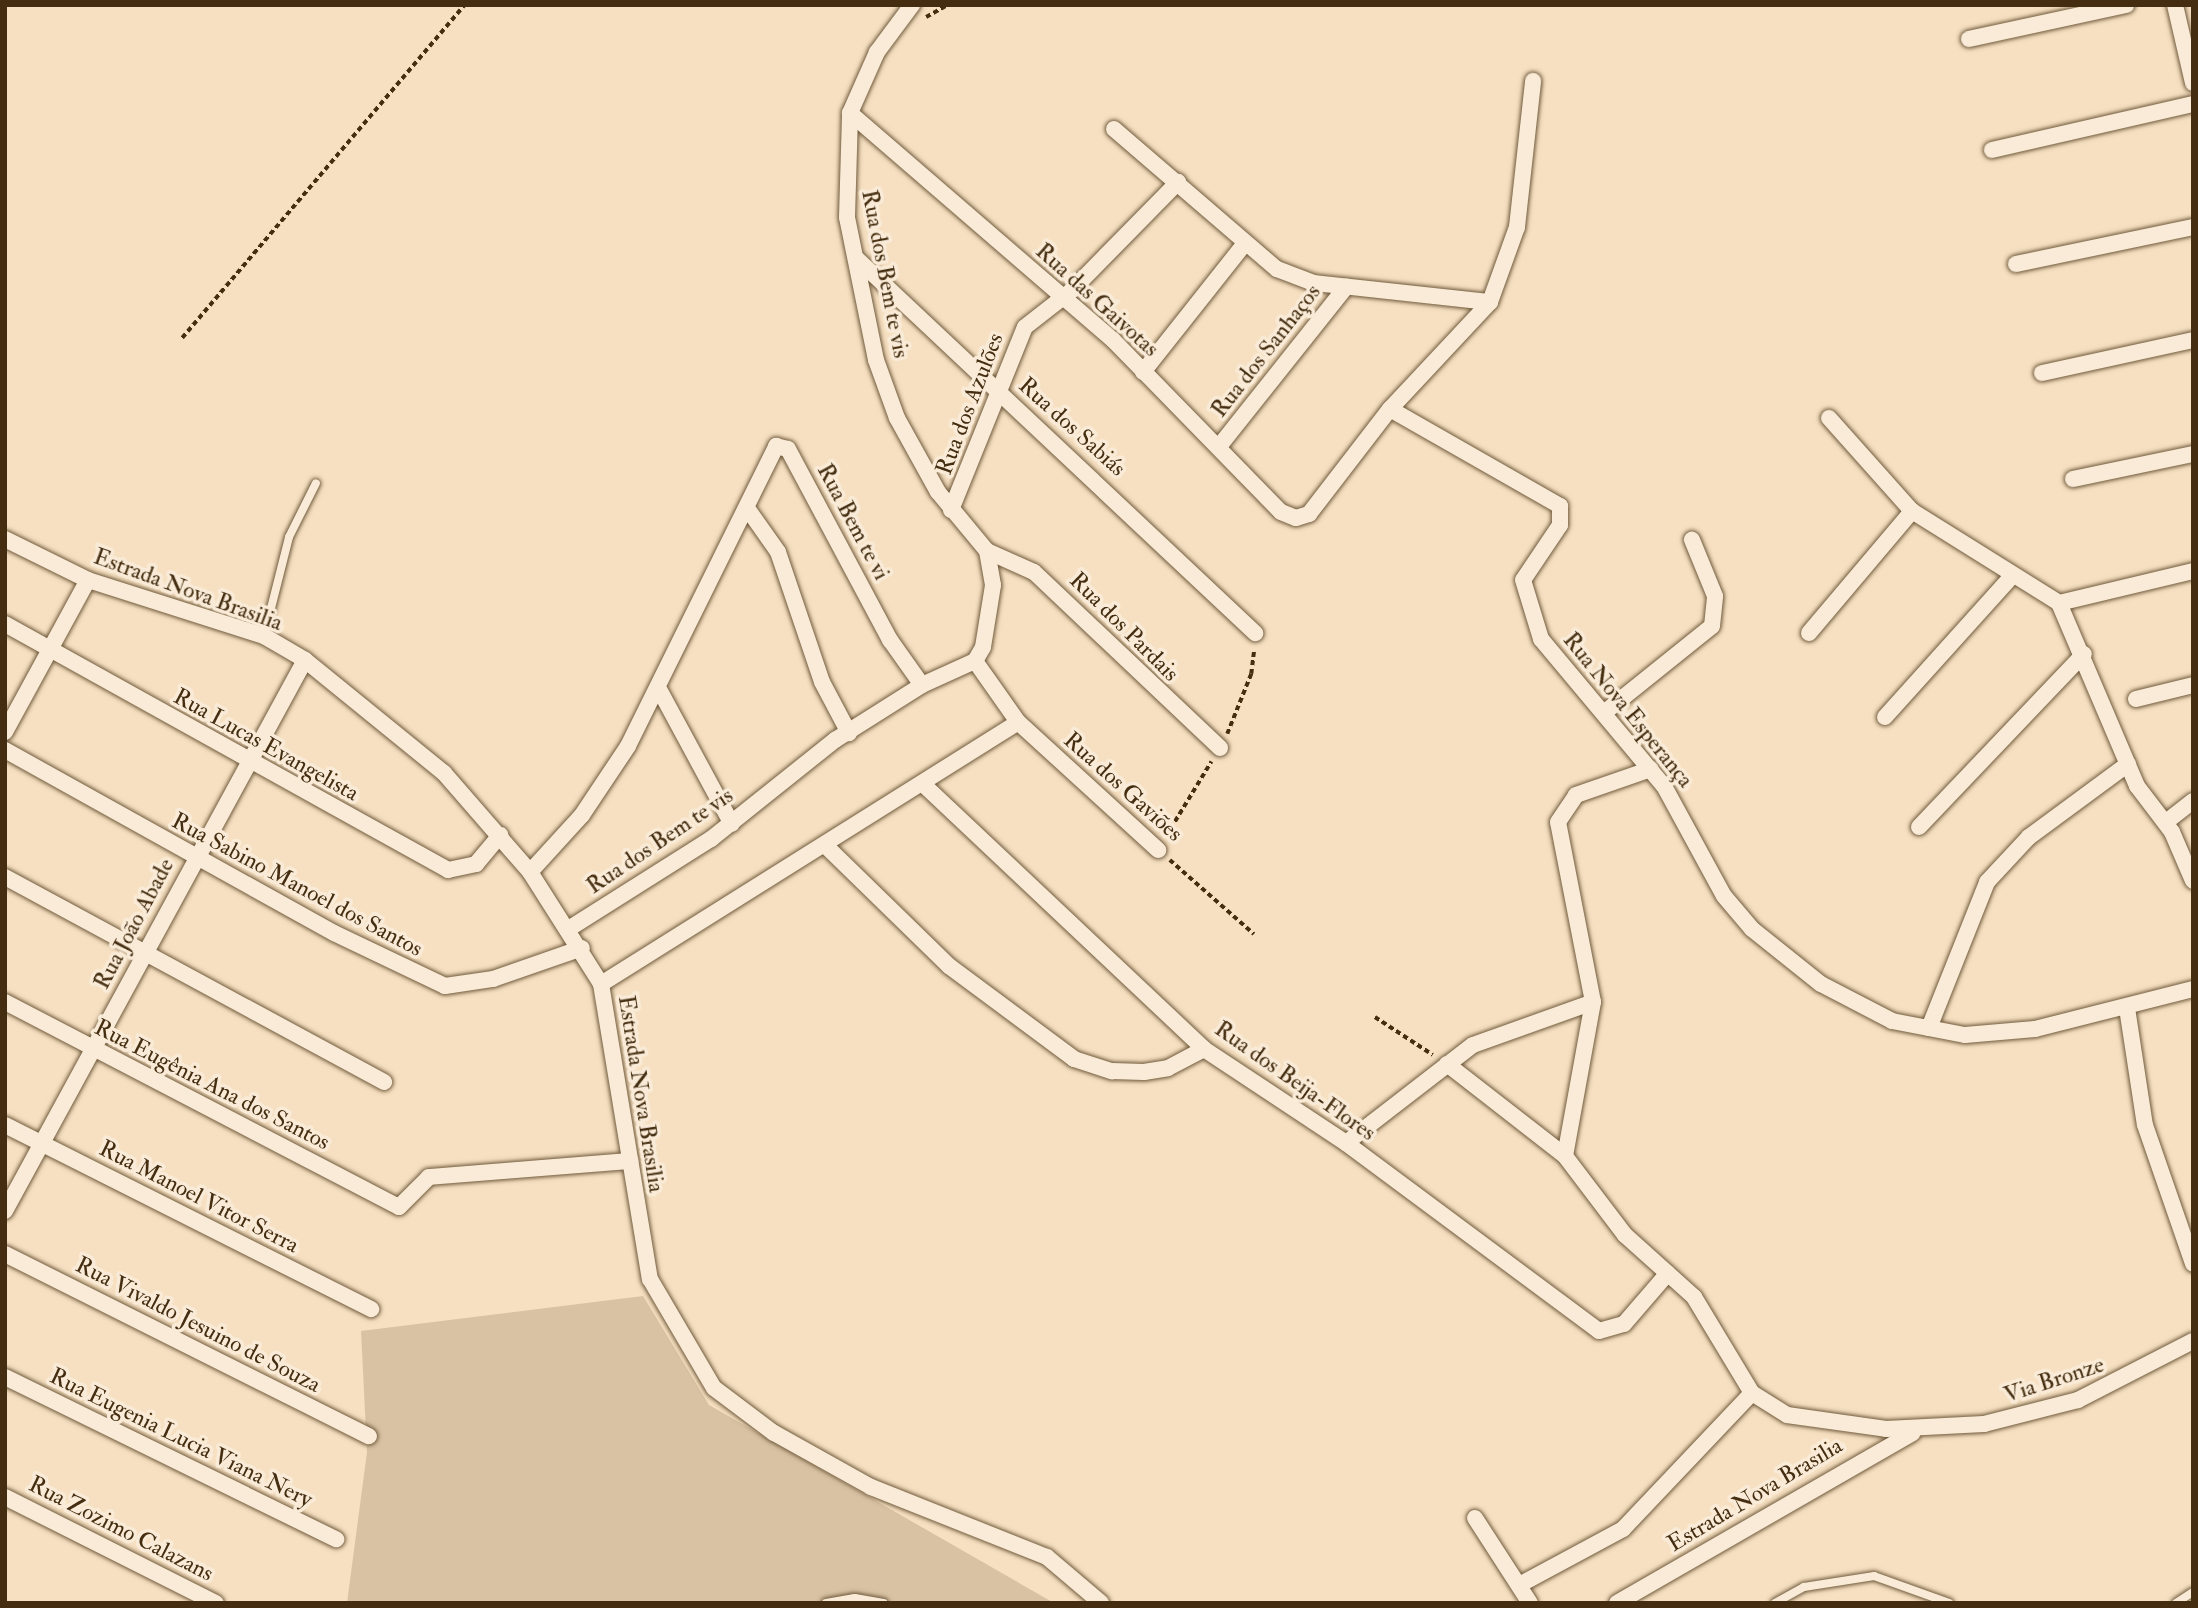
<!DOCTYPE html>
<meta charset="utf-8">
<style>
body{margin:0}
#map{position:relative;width:2198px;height:1608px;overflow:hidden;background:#f6e0c1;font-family:"IM FELL Double Pica",serif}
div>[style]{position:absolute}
.green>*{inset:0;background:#d8c2a3}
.path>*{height:3.5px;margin-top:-1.75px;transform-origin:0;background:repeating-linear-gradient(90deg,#442d10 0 5px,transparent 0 8.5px)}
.roads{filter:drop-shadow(0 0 2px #705a3c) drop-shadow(0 0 2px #705a3c)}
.lane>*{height:8px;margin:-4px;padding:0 4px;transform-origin:4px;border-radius:4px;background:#f9ebd7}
.street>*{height:16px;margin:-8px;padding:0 8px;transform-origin:8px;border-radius:8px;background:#f9ebd7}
span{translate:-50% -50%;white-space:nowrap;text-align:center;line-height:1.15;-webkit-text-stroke:7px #f9ebd7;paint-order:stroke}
.street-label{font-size:23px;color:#442d10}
.frame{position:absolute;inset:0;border:7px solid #442d10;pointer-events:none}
</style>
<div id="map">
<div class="green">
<div style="clip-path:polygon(643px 1296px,709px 1405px,1054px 1603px,347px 1603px,367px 1452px,361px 1331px)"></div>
</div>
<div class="path">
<div style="left:926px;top:17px;width:25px;rotate:-29deg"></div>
<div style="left:182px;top:338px;width:436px;rotate:-49.7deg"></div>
<div style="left:1227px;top:734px;width:65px;rotate:-68.2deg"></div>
<div style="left:1251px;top:674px;width:25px;rotate:-83deg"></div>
<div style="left:1166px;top:836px;width:87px;rotate:-58.7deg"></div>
<div style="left:1170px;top:860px;width:112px;rotate:41.4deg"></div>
<div style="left:1375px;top:1017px;width:69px;rotate:33.2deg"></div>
</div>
<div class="roads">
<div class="lane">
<div style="left:264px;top:636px;width:102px;rotate:-75.8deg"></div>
<div style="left:289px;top:537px;width:60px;rotate:-63.4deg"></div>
<div style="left:826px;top:1603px;width:29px;rotate:-10deg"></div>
<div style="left:855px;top:1598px;width:29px;rotate:10deg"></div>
<div style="left:1775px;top:1603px;width:33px;rotate:-29deg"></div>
<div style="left:1804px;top:1587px;width:71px;rotate:-8.9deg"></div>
<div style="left:1874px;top:1576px;width:80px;rotate:19.8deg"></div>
<div style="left:2176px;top:1603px;width:20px;rotate:-33deg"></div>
</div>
<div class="street">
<div style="left:2175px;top:5px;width:80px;rotate:77deg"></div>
<div style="left:1969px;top:39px;width:161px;rotate:-12.2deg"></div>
<div style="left:850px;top:113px;width:347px;rotate:40.8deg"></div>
<div style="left:1113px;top:340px;width:240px;rotate:45.7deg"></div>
<div style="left:1281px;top:512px;width:16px;rotate:22deg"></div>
<div style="left:1296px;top:518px;width:14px;rotate:-17deg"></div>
<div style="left:1309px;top:514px;width:133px;rotate:-52.4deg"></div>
<div style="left:1390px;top:409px;width:146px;rotate:-46.9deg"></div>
<div style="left:1490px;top:302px;width:80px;rotate:-70.2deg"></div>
<div style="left:1517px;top:227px;width:147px;rotate:-83.7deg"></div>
<div style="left:1114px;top:129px;width:215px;rotate:40.7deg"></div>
<div style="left:1277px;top:269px;width:40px;rotate:21deg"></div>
<div style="left:1314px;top:283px;width:177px;rotate:6.2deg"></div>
<div style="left:1992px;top:150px;width:206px;rotate:-12.9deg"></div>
<div style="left:856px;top:258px;width:548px;rotate:43.22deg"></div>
<div style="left:2016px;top:264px;width:181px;rotate:-11.8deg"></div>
<div style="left:1143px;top:372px;width:161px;rotate:-51.6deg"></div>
<div style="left:2042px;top:373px;width:155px;rotate:-12.3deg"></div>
<div style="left:1390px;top:409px;width:196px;rotate:29.7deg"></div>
<div style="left:1560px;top:506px;width:19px;rotate:90deg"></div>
<div style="left:1560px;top:525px;width:66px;rotate:123.9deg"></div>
<div style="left:1523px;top:580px;width:62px;rotate:73deg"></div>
<div style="left:1541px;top:639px;width:192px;rotate:50.1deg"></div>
<div style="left:1664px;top:786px;width:125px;rotate:61.4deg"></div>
<div style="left:1724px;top:896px;width:43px;rotate:49.7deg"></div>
<div style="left:1752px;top:929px;width:88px;rotate:38.6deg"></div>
<div style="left:1821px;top:984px;width:80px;rotate:27.5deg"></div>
<div style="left:1892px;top:1021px;width:74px;rotate:10.9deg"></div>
<div style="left:1965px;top:1035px;width:70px;rotate:-4.9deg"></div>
<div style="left:2035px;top:1029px;width:163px;rotate:-14.2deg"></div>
<div style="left:1829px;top:418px;width:125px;rotate:48.3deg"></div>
<div style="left:1912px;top:511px;width:173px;rotate:32deg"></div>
<div style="left:2059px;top:603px;width:199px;rotate:66.9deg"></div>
<div style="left:2137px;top:786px;width:58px;rotate:52.7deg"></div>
<div style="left:2172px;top:832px;width:53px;rotate:66.8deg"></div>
<div style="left:1221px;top:444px;width:201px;rotate:-51.5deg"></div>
<div style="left:2073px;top:479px;width:123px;rotate:-11.8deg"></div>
<div style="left:747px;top:508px;width:54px;rotate:54.8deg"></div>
<div style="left:778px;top:552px;width:137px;rotate:71.3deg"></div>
<div style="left:822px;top:682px;width:58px;rotate:62.1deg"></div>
<div style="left:951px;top:510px;width:197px;rotate:-68deg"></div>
<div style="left:1025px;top:327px;width:58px;rotate:-38deg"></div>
<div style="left:1071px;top:291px;width:153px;rotate:-45.5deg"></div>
<div style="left:5px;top:539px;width:93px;rotate:26.3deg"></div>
<div style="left:88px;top:580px;width:185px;rotate:17.7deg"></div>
<div style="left:264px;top:636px;width:48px;rotate:30.3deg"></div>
<div style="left:305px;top:660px;width:179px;rotate:39.1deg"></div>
<div style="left:444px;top:773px;width:131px;rotate:49deg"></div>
<div style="left:530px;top:872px;width:133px;rotate:57.6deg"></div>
<div style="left:601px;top:984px;width:299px;rotate:80.6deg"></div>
<div style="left:650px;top:1279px;width:126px;rotate:59.6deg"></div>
<div style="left:714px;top:1388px;width:75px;rotate:36.9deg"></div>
<div style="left:774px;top:1433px;width:111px;rotate:29.1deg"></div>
<div style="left:871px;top:1487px;width:189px;rotate:21.7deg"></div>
<div style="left:1047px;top:1557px;width:71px;rotate:40.4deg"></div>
<div style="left:987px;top:551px;width:51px;rotate:24.1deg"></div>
<div style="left:1034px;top:572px;width:256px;rotate:43.4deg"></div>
<div style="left:2059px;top:603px;width:138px;rotate:-13.4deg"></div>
<div style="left:5px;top:624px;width:507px;rotate:29.04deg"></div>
<div style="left:448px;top:870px;width:29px;rotate:-12deg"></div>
<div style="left:476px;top:864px;width:38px;rotate:-50deg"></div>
<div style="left:1809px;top:633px;width:160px;rotate:-49.8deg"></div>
<div style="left:975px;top:661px;width:75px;rotate:54.8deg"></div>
<div style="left:1018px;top:722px;width:190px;rotate:42.4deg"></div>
<div style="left:660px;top:691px;width:151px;rotate:61.6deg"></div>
<div style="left:2136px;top:699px;width:59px;rotate:-13.8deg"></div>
<div style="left:1605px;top:712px;width:137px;rotate:-38.8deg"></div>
<div style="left:1712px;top:626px;width:30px;rotate:-84deg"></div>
<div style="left:1715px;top:596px;width:61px;rotate:-112.3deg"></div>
<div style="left:1885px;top:717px;width:188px;rotate:-48deg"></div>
<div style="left:5px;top:732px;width:173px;rotate:-61.4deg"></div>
<div style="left:5px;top:750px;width:376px;rotate:29.1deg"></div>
<div style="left:334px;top:933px;width:123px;rotate:25.5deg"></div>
<div style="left:445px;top:986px;width:49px;rotate:-8.3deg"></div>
<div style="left:493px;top:979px;width:94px;rotate:-19.2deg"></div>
<div style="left:925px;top:786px;width:383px;rotate:43.3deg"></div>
<div style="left:1204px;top:1049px;width:170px;rotate:33.5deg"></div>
<div style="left:1346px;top:1143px;width:315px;rotate:36.6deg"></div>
<div style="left:1599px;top:1331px;width:26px;rotate:-16deg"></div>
<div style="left:1624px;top:1324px;width:67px;rotate:-49.2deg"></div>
<div style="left:2166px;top:822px;width:34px;rotate:-38deg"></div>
<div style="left:1919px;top:827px;width:239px;rotate:-46.4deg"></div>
<div style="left:827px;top:847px;width:170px;rotate:44.3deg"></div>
<div style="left:949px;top:966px;width:156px;rotate:36.6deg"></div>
<div style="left:1074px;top:1059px;width:40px;rotate:18deg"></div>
<div style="left:1112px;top:1071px;width:32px;rotate:2deg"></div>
<div style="left:1144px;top:1072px;width:24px;rotate:-9deg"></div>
<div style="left:1168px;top:1068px;width:41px;rotate:-27.8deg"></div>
<div style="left:530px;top:872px;width:77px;rotate:-47.6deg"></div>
<div style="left:582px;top:815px;width:83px;rotate:-56.3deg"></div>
<div style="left:628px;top:746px;width:335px;rotate:-63.7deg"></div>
<div style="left:776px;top:446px;width:12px;rotate:14deg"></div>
<div style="left:788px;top:449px;width:217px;rotate:61.9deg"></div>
<div style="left:890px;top:640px;width:55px;rotate:54.6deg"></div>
<div style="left:5px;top:877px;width:431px;rotate:28.4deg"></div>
<div style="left:570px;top:928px;width:167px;rotate:-32.3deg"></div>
<div style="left:711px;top:839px;width:159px;rotate:-38.6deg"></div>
<div style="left:835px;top:740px;width:103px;rotate:-32.3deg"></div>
<div style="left:922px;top:685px;width:58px;rotate:-24.4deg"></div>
<div style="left:975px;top:661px;width:16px;rotate:-60deg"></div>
<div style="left:983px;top:647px;width:63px;rotate:-80.8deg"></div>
<div style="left:993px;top:585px;width:35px;rotate:-100deg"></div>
<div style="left:987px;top:551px;width:77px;rotate:-129.7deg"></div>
<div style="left:938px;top:492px;width:85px;rotate:-119deg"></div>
<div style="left:897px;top:418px;width:62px;rotate:-109.9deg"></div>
<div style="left:876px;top:360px;width:146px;rotate:-101.5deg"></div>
<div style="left:847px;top:217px;width:104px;rotate:-88.3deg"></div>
<div style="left:850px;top:113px;width:67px;rotate:-66.1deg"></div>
<div style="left:877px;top:52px;width:59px;rotate:-53.3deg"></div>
<div style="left:601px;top:984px;width:492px;rotate:-32.1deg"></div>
<div style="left:5px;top:1002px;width:444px;rotate:27.5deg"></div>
<div style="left:399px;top:1207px;width:42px;rotate:-45deg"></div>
<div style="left:429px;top:1177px;width:202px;rotate:-4.6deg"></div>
<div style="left:2127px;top:1008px;width:118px;rotate:81.3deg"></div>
<div style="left:2145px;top:1125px;width:147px;rotate:70.9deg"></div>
<div style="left:1929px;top:1028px;width:157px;rotate:-68.3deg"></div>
<div style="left:1987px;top:882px;width:62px;rotate:-47deg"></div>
<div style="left:2029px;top:837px;width:123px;rotate:-36.4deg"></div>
<div style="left:1447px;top:1064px;width:150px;rotate:37.9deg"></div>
<div style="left:1565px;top:1156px;width:99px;rotate:52.8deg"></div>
<div style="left:1625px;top:1235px;width:93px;rotate:41.9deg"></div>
<div style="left:1694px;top:1297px;width:112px;rotate:58.9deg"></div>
<div style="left:1752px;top:1393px;width:41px;rotate:32.2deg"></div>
<div style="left:1787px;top:1415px;width:100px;rotate:8deg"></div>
<div style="left:1886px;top:1429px;width:98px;rotate:-2.9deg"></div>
<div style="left:1984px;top:1424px;width:97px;rotate:-14.3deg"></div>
<div style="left:2078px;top:1400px;width:129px;rotate:-27.2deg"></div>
<div style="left:5px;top:1125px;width:410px;rotate:26.7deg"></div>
<div style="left:1346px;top:1143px;width:160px;rotate:-37.7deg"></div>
<div style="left:1473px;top:1045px;width:127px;rotate:-19.7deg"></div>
<div style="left:1565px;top:1156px;width:157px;rotate:-79.7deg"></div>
<div style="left:1593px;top:1002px;width:183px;rotate:-101deg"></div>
<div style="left:1558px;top:822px;width:32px;rotate:-56deg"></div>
<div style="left:1576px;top:795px;width:79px;rotate:-19.1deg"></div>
<div style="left:5px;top:1211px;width:627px;rotate:-61.43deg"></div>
<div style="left:5px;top:1254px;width:407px;rotate:26.6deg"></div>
<div style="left:5px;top:1377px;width:369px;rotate:26.1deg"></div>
<div style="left:5px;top:1497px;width:236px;rotate:26.7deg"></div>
<div style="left:1475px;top:1518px;width:101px;rotate:57.1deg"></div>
<div style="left:1521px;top:1584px;width:116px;rotate:-28.3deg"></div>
<div style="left:1623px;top:1529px;width:187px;rotate:-46.5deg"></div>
<div style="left:1617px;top:1603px;width:341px;rotate:-29.9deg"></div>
</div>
</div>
<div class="street-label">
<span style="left:885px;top:274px;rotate:79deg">Rua dos Bem te vis</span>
<span style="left:1097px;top:300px;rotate:42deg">Rua das Gaivotas</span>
<span style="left:1266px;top:351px;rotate:-52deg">Rua dos Sanhaços</span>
<span style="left:970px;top:404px;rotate:-69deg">Rua dos Azulões</span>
<span style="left:1072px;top:427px;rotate:42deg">Rua dos Sabiás</span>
<span style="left:853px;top:522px;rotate:62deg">Rua Bem te vi</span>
<span style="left:188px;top:590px;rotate:20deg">Estrada Nova Brasilia</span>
<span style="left:1124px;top:627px;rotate:45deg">Rua dos Pardais</span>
<span style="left:1628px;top:710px;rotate:51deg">Rua Nova Esperança</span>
<span style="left:266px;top:745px;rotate:29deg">Rua Lucas Evangelista</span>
<span style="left:1123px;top:787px;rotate:42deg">Rua dos Gaviões</span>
<span style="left:660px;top:841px;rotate:-34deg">Rua dos Bem te vis</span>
<span style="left:297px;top:885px;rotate:28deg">Rua Sabino Manoel dos Santos</span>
<span style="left:134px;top:924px;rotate:-62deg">Rua João Abade</span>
<span style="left:1295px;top:1081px;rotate:35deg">Rua dos Beija-Flores</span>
<span style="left:212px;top:1085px;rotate:27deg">Rua Eugênia Ana dos Santos</span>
<span style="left:641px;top:1094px;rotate:81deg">Estrada Nova Brasilia</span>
<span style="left:199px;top:1197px;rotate:27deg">Rua Manoel Vitor Serra</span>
<span style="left:198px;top:1325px;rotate:27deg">Rua Vivaldo Jesuino de Souza</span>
<span style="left:2054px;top:1380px;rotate:-18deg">Via Bronze</span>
<span style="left:181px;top:1438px;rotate:26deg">Rua Eugenia Lucia Viana Nery</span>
<span style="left:1755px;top:1495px;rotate:-31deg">Estrada Nova Brasilia</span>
<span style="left:121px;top:1529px;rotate:27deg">Rua Zozimo Calazans</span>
</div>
<div class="frame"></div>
</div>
